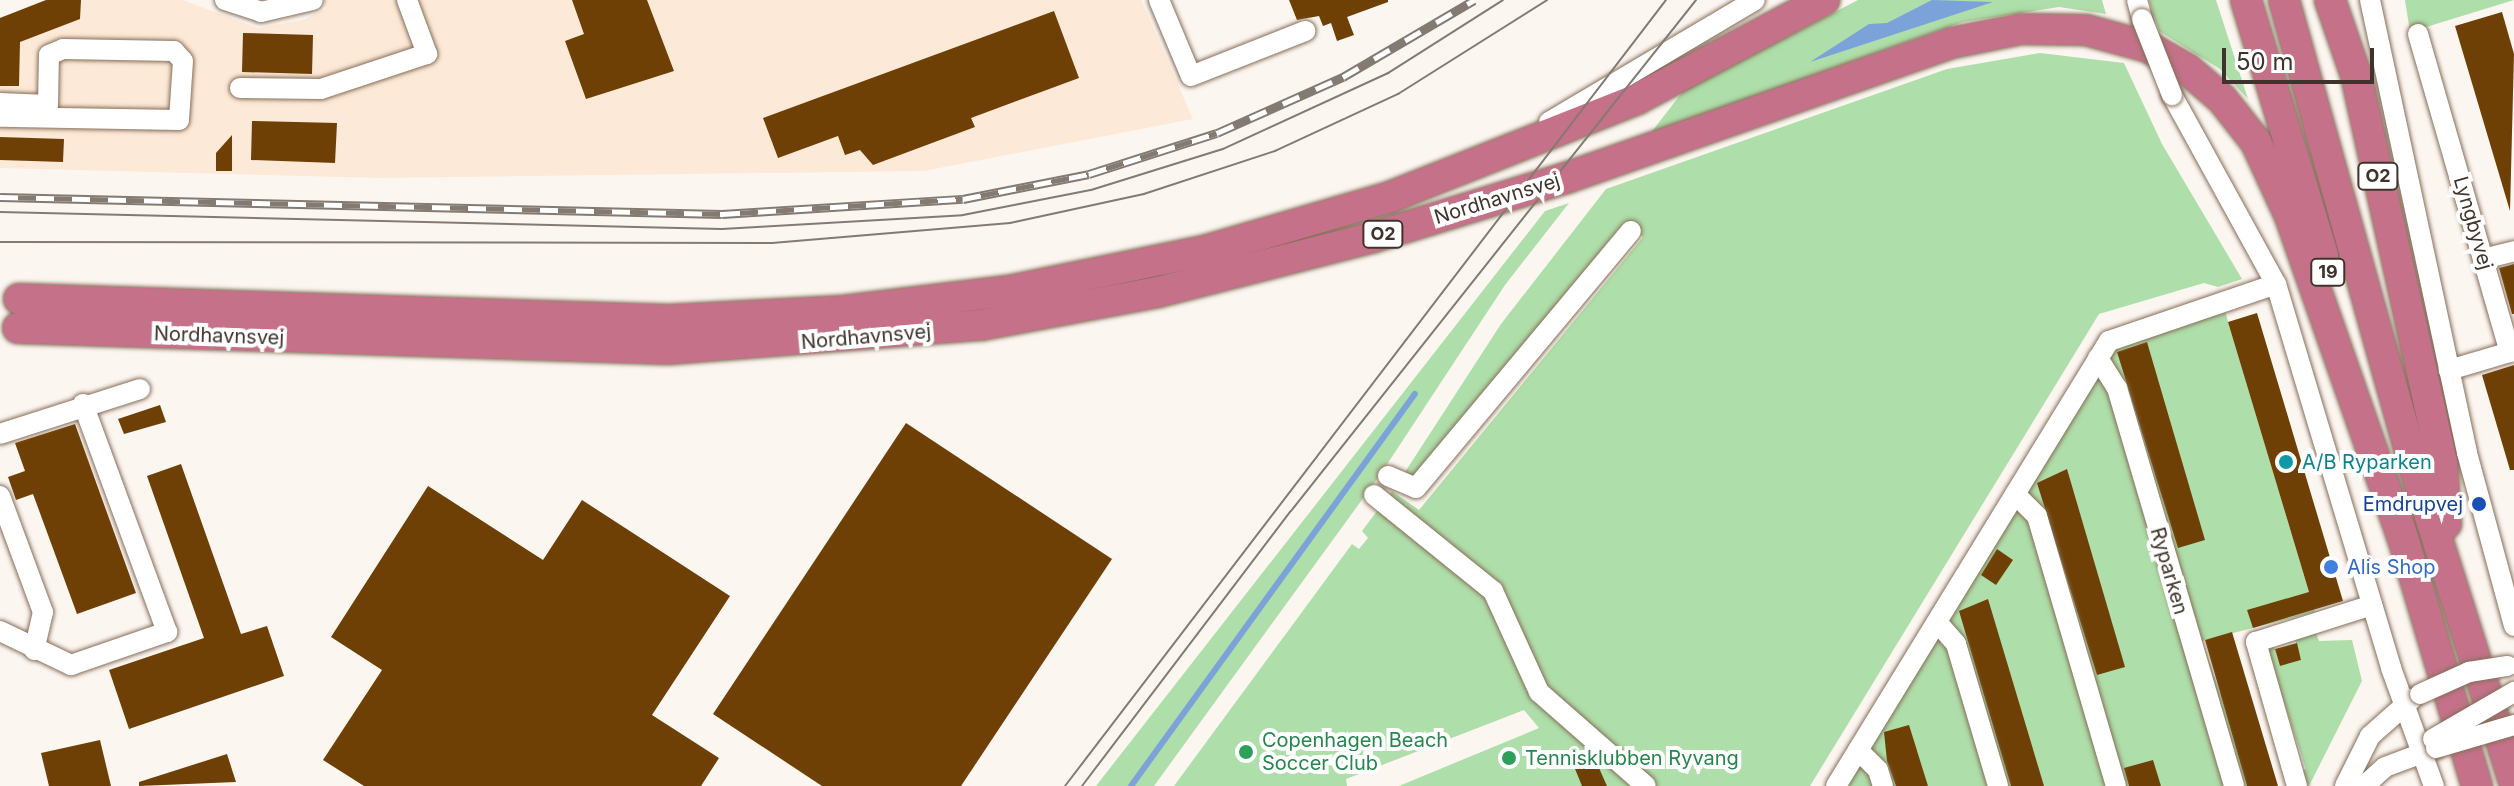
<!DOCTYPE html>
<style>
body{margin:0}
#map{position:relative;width:2514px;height:786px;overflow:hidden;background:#fcf6f1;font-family:Inter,sans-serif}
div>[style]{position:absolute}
.built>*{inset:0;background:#fde9d7}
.green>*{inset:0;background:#aedea9}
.water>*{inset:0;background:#7ba2d9}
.stream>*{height:6px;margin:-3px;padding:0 3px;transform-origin:3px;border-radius:3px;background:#7ba2d9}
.building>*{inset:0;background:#6f4005}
.roads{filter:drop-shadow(0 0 2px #866e59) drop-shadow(0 0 2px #866e59)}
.minor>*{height:20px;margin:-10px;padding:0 10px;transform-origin:10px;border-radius:10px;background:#fff}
.highway>*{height:30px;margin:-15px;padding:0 15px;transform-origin:15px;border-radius:15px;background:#c47189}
.tram>*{height:2px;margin:-1px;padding:0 1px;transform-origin:1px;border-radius:1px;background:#837a72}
.rail>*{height:9px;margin-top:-4.5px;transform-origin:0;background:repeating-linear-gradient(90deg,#fff 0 18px,#837a72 0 36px);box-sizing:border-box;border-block:2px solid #837a72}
.bridges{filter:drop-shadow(0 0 2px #866e59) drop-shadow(0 0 2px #866e59)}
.minor-bridge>*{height:20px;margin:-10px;padding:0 10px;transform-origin:10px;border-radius:10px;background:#fff}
.dots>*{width:22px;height:22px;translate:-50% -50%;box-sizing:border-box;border:4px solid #fff;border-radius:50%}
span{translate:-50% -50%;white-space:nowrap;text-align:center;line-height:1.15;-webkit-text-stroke:8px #fff;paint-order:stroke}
.shield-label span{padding:2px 6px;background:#fff;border:2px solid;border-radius:6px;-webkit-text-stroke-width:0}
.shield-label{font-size:18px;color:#3f342b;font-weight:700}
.street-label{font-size:20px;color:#3f342b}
.culture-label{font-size:20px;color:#0d838f}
.left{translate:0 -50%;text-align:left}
.transit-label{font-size:20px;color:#164399}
.right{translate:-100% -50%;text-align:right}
.shop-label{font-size:20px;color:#366cbe}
.leisure-label{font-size:20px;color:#27864d}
.scale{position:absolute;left:2222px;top:48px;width:152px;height:36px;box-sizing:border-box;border:4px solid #3f342b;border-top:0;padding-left:10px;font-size:24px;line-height:28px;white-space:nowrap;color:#3f342b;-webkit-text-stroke:6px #fff;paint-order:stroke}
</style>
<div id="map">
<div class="built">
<div style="clip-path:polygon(46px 0,183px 0,257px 28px,303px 20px,326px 9px,324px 0,1141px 0,1193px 119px,924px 171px,381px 178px,0 168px,0 18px)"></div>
</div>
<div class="green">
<div style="clip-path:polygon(1858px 0,2102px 0,2106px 14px,2059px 7px,1963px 22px,1650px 134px,1684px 90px)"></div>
<div style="clip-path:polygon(2149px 0,2216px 0,2248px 99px,2220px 69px,2159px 31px)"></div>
<div style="clip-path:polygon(2405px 0,2514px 0,2410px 32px)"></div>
<div style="clip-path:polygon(2040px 53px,2124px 63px,2162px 144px,2242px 279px,2218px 287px,2204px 283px,2099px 314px,1810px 786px,1399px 786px,1539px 728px,1524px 710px,1346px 779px,1347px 786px,1174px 786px,1352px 544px,1359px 549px,1368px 538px,1362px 531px,1392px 491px,1419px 510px,1643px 237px,1624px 222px,1418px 474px,1408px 477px,1405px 472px,1501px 324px,1606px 189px,1947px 69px)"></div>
<div style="clip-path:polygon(1569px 203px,1505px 285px,1380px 475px,1154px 786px,1096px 786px,1545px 211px)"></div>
<div style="clip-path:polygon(2225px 311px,2315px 612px,2202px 641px,2253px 786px,1846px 786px,2118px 343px)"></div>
<div style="clip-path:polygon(2316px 633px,2319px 641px,2352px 640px,2362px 681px,2309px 786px,2299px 773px,2306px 769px,2267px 652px,2274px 646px,2280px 666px,2301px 660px,2295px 639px)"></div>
</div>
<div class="water">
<div style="clip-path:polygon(1932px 0,1993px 2px,1810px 62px,1869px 24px,1887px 23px)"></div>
</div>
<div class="stream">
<div style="left:1131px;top:786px;width:484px;rotate:-54.1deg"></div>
</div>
<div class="building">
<div style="clip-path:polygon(46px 0,81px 0,80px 19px,20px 42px,19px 86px,0 86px,0 18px)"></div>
<div style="clip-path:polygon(572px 0,647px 0,674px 71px,586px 99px,565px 41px,584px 34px)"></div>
<div style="clip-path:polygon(1289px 0,1388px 0,1388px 2px,1347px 17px,1354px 35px,1337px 41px,1331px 23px,1323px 26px,1319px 16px,1297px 20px)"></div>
<div style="clip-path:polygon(1054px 11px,1079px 78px,971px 118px,975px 127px,873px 165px,860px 150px,845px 155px,838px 136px,778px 158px,763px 118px)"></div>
<div style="clip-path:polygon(2502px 12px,2514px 54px,2510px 211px,2455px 26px)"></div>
<div style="clip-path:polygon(243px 33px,313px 35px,312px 74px,242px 72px)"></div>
<div style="clip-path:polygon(252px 121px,337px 123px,335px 163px,251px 160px)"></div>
<div style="clip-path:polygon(232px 135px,232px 171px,216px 171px,216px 153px)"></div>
<div style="clip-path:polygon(0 137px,64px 139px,63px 162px,0 160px)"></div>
<div style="clip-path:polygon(2514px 264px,2514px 314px,2512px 314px,2499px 268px)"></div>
<div style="clip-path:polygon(2257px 313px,2343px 601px,2253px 628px,2247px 610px,2309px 592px,2228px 322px)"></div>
<div style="clip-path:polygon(2147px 342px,2205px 540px,2178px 548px,2117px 352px)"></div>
<div style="clip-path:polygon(2514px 365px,2514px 470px,2510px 470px,2482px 375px)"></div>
<div style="clip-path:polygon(160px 405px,166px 422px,124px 434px,118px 419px)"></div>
<div style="clip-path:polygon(906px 423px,1112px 559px,961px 786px,822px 786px,713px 714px)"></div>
<div style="clip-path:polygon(75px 424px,136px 593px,77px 614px,33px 494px,16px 500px,8px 477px,25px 471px,15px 443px)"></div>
<div style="clip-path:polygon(181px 464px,241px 634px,267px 626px,284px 676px,129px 729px,109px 670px,204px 638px,147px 476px)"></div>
<div style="clip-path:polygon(2067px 469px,2125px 667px,2097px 675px,2037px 483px)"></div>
<div style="clip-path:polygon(428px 486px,543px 560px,582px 500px,730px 596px,652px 715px,719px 758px,701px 786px,364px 786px,323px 760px,382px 670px,331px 637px)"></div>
<div style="clip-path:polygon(1997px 549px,2013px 560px,1996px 585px,1981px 575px)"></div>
<div style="clip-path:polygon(1988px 599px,2044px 786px,2011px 786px,1959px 611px)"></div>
<div style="clip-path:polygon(2232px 632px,2278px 786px,2247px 786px,2205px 640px)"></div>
<div style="clip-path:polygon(2297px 643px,2301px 660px,2280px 666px,2275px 649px)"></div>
<div style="clip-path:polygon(1909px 725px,1928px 786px,1896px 786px,1887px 761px,1884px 732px)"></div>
<div style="clip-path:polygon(100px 740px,111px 786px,49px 786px,41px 753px)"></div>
<div style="clip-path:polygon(1588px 752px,1595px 759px,1607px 786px,1582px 786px,1571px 759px)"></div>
<div style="clip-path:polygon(227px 754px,236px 782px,139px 786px,139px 782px)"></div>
<div style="clip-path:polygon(2153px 760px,2161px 786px,2129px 786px,2124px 768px)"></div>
</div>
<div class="roads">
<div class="minor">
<div style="left:225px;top:0;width:38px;rotate:18deg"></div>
<div style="left:261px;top:12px;width:53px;rotate:-13deg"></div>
<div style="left:1159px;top:0;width:82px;rotate:67.2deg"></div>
<div style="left:1191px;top:76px;width:123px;rotate:-21.5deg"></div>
<div style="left:2137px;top:0;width:20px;rotate:75deg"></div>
<div style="left:2370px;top:0;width:463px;rotate:77.9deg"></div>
<div style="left:2467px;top:453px;width:179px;rotate:74.8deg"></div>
<div style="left:2418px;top:34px;width:331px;rotate:73.9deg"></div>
<div style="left:2510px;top:352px;width:64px;rotate:163.6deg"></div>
<div style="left:240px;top:88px;width:81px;rotate:0.7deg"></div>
<div style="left:321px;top:89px;width:112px;rotate:-18.3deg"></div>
<div style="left:427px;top:54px;width:58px;rotate:-110.3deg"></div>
<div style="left:2172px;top:95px;width:216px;rotate:61.2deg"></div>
<div style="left:2276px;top:284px;width:401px;rotate:73.3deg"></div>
<div style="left:2391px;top:668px;width:126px;rotate:70deg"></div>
<div style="left:0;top:103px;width:48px;rotate:2.4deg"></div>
<div style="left:48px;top:105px;width:50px;rotate:-88.9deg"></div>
<div style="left:49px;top:55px;width:15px;rotate:-23deg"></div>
<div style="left:63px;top:49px;width:111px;rotate:1deg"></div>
<div style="left:174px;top:51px;width:13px;rotate:48deg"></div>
<div style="left:183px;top:61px;width:59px;rotate:93.9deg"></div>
<div style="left:179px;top:120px;width:179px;rotate:-179deg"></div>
<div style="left:1549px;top:122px;width:239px;rotate:-30.6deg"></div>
<div style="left:2483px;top:259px;width:32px;rotate:-14deg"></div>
<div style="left:2098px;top:358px;width:36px;rotate:58deg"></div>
<div style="left:2117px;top:388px;width:415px;rotate:73.6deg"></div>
<div style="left:0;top:434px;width:147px;rotate:-17.8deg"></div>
<div style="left:1388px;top:476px;width:30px;rotate:23deg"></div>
<div style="left:1416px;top:488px;width:335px;rotate:-50.1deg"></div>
<div style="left:2015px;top:494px;width:31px;rotate:45deg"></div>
<div style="left:2037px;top:516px;width:281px;rotate:73.7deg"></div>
<div style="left:1374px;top:495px;width:153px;rotate:38.9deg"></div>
<div style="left:1493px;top:591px;width:111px;rotate:65.5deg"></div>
<div style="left:1539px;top:692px;width:142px;rotate:41.3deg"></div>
<div style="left:0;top:496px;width:124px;rotate:69.7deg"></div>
<div style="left:43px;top:612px;width:39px;rotate:103deg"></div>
<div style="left:1937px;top:622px;width:29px;rotate:49deg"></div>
<div style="left:1956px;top:644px;width:148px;rotate:73.5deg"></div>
<div style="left:0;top:631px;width:79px;rotate:25.6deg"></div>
<div style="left:71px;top:665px;width:102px;rotate:-19deg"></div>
<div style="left:167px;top:632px;width:243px;rotate:-110.2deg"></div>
<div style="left:1858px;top:750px;width:28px;rotate:45deg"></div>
<div style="left:1878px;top:770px;width:17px;rotate:73deg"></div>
<div style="left:1836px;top:786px;width:522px;rotate:-58.47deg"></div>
<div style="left:2109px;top:341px;width:176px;rotate:-18.8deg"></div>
<div style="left:2297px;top:786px;width:150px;rotate:-105.9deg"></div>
<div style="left:2256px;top:642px;width:122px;rotate:-17.7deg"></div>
<div style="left:2345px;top:786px;width:56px;rotate:-63.4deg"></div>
<div style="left:2370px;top:736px;width:57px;rotate:-41.5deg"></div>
<div style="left:2364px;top:786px;width:28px;rotate:-42deg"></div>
<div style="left:2385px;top:767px;width:54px;rotate:-20.4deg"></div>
</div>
<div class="highway">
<div style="left:2246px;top:0;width:266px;rotate:73.2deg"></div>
<div style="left:2284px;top:0;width:484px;rotate:74.4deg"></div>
<div style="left:2414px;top:466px;width:330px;rotate:72.4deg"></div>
<div style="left:2330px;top:0;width:79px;rotate:70.9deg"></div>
<div style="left:2356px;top:75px;width:396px;rotate:77.5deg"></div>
<div style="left:2442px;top:462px;width:62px;rotate:86.3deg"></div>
<div style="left:19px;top:299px;width:650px;rotate:1.85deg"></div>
<div style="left:669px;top:320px;width:174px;rotate:-3deg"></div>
<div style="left:843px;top:311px;width:167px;rotate:-6.9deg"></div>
<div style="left:1009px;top:291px;width:203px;rotate:-11.6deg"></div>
<div style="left:1208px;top:250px;width:190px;rotate:-16.2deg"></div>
<div style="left:1390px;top:197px;width:266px;rotate:-21.6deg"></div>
<div style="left:1637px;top:99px;width:212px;rotate:-27.9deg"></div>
<div style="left:18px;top:328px;width:650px;rotate:1.85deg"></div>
<div style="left:668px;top:349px;width:314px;rotate:-4.4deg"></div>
<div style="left:981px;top:325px;width:180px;rotate:-10.6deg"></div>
<div style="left:1158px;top:292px;width:223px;rotate:-14.3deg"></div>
<div style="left:1374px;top:237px;width:201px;rotate:-17.1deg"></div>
<div style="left:1566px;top:178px;width:408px;rotate:-19.3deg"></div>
<div style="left:1951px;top:43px;width:71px;rotate:-11.3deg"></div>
<div style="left:2021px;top:29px;width:65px;rotate:0.9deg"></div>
<div style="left:2086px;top:30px;width:64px;rotate:15.3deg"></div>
<div style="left:2148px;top:47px;width:45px;rotate:29.4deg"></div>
<div style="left:2187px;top:69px;width:46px;rotate:40.6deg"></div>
<div style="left:2222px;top:99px;width:55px;rotate:51.7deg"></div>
<div style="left:2256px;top:142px;width:81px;rotate:65.3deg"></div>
<div style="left:2290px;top:216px;width:349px;rotate:70.7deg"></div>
<div style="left:2400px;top:528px;width:269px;rotate:73.4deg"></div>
</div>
</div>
<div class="tram">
<div style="left:0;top:212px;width:722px;rotate:1.35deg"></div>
<div style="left:722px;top:229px;width:241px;rotate:-3.3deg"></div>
<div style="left:963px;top:215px;width:130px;rotate:-11.1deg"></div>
<div style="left:1091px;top:190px;width:138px;rotate:-17.3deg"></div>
<div style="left:1223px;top:149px;width:182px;rotate:-24.7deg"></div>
<div style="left:1388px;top:73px;width:136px;rotate:-32.4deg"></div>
<div style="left:0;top:242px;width:772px;rotate:0.07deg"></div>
<div style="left:772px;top:243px;width:239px;rotate:-4.8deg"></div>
<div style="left:1010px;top:223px;width:137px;rotate:-12.2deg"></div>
<div style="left:1144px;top:194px;width:138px;rotate:-18.2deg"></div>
<div style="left:1275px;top:151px;width:136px;rotate:-24.9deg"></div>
<div style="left:1398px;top:94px;width:176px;rotate:-32.2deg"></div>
<div style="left:1065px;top:786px;width:989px;rotate:-52.6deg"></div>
<div style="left:1082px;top:786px;width:345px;rotate:-52.8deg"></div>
<div style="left:1291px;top:511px;width:652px;rotate:-51.6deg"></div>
</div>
<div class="rail">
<div style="left:0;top:197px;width:722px;rotate:1.35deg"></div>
<div style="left:722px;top:214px;width:241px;rotate:-3.6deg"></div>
<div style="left:963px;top:199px;width:128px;rotate:-11.2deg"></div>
<div style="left:1089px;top:174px;width:134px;rotate:-17.8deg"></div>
<div style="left:1217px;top:133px;width:138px;rotate:-24deg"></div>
<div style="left:1343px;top:77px;width:152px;rotate:-30.4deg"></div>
</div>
<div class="bridges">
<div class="minor-bridge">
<div style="left:2142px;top:19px;width:82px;rotate:68.5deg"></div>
<div style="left:2420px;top:694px;width:54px;rotate:-24.2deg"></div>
<div style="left:2469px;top:672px;width:39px;rotate:-9deg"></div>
<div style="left:2433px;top:739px;width:94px;rotate:-30.1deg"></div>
<div style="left:2436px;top:748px;width:81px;rotate:-16.4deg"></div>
</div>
</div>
<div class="dots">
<div style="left:2286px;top:462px;background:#0f9aa8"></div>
<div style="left:2479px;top:504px;background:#1a4fb4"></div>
<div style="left:2331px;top:567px;background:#3f7fe0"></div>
<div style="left:1246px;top:752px;background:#2e9e5b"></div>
<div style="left:1509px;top:758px;background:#2e9e5b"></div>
</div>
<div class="shield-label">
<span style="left:2378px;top:176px">O2</span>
<span style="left:1383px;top:234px">O2</span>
<span style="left:2328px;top:272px">19</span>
</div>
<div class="street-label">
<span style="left:1497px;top:199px;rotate:-17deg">Nordhavnsvej</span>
<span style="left:2473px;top:223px;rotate:74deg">Lyngbyvej</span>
<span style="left:219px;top:336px;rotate:2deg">Nordhavnsvej</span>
<span style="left:866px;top:337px;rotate:-5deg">Nordhavnsvej</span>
<span style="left:2169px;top:571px;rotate:74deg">Ryparken</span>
</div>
<div class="culture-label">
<span class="left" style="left:2302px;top:462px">A/B Ryparken</span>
</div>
<div class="transit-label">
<span class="right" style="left:2463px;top:504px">Emdrupvej</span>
</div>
<div class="shop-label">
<span class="left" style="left:2347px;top:567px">Alis Shop</span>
</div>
<div class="leisure-label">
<span class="left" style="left:1262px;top:752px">Copenhagen Beach<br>Soccer Club</span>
<span class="left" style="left:1525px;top:758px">Tennisklubben Ryvang</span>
</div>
<div class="scale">50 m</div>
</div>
